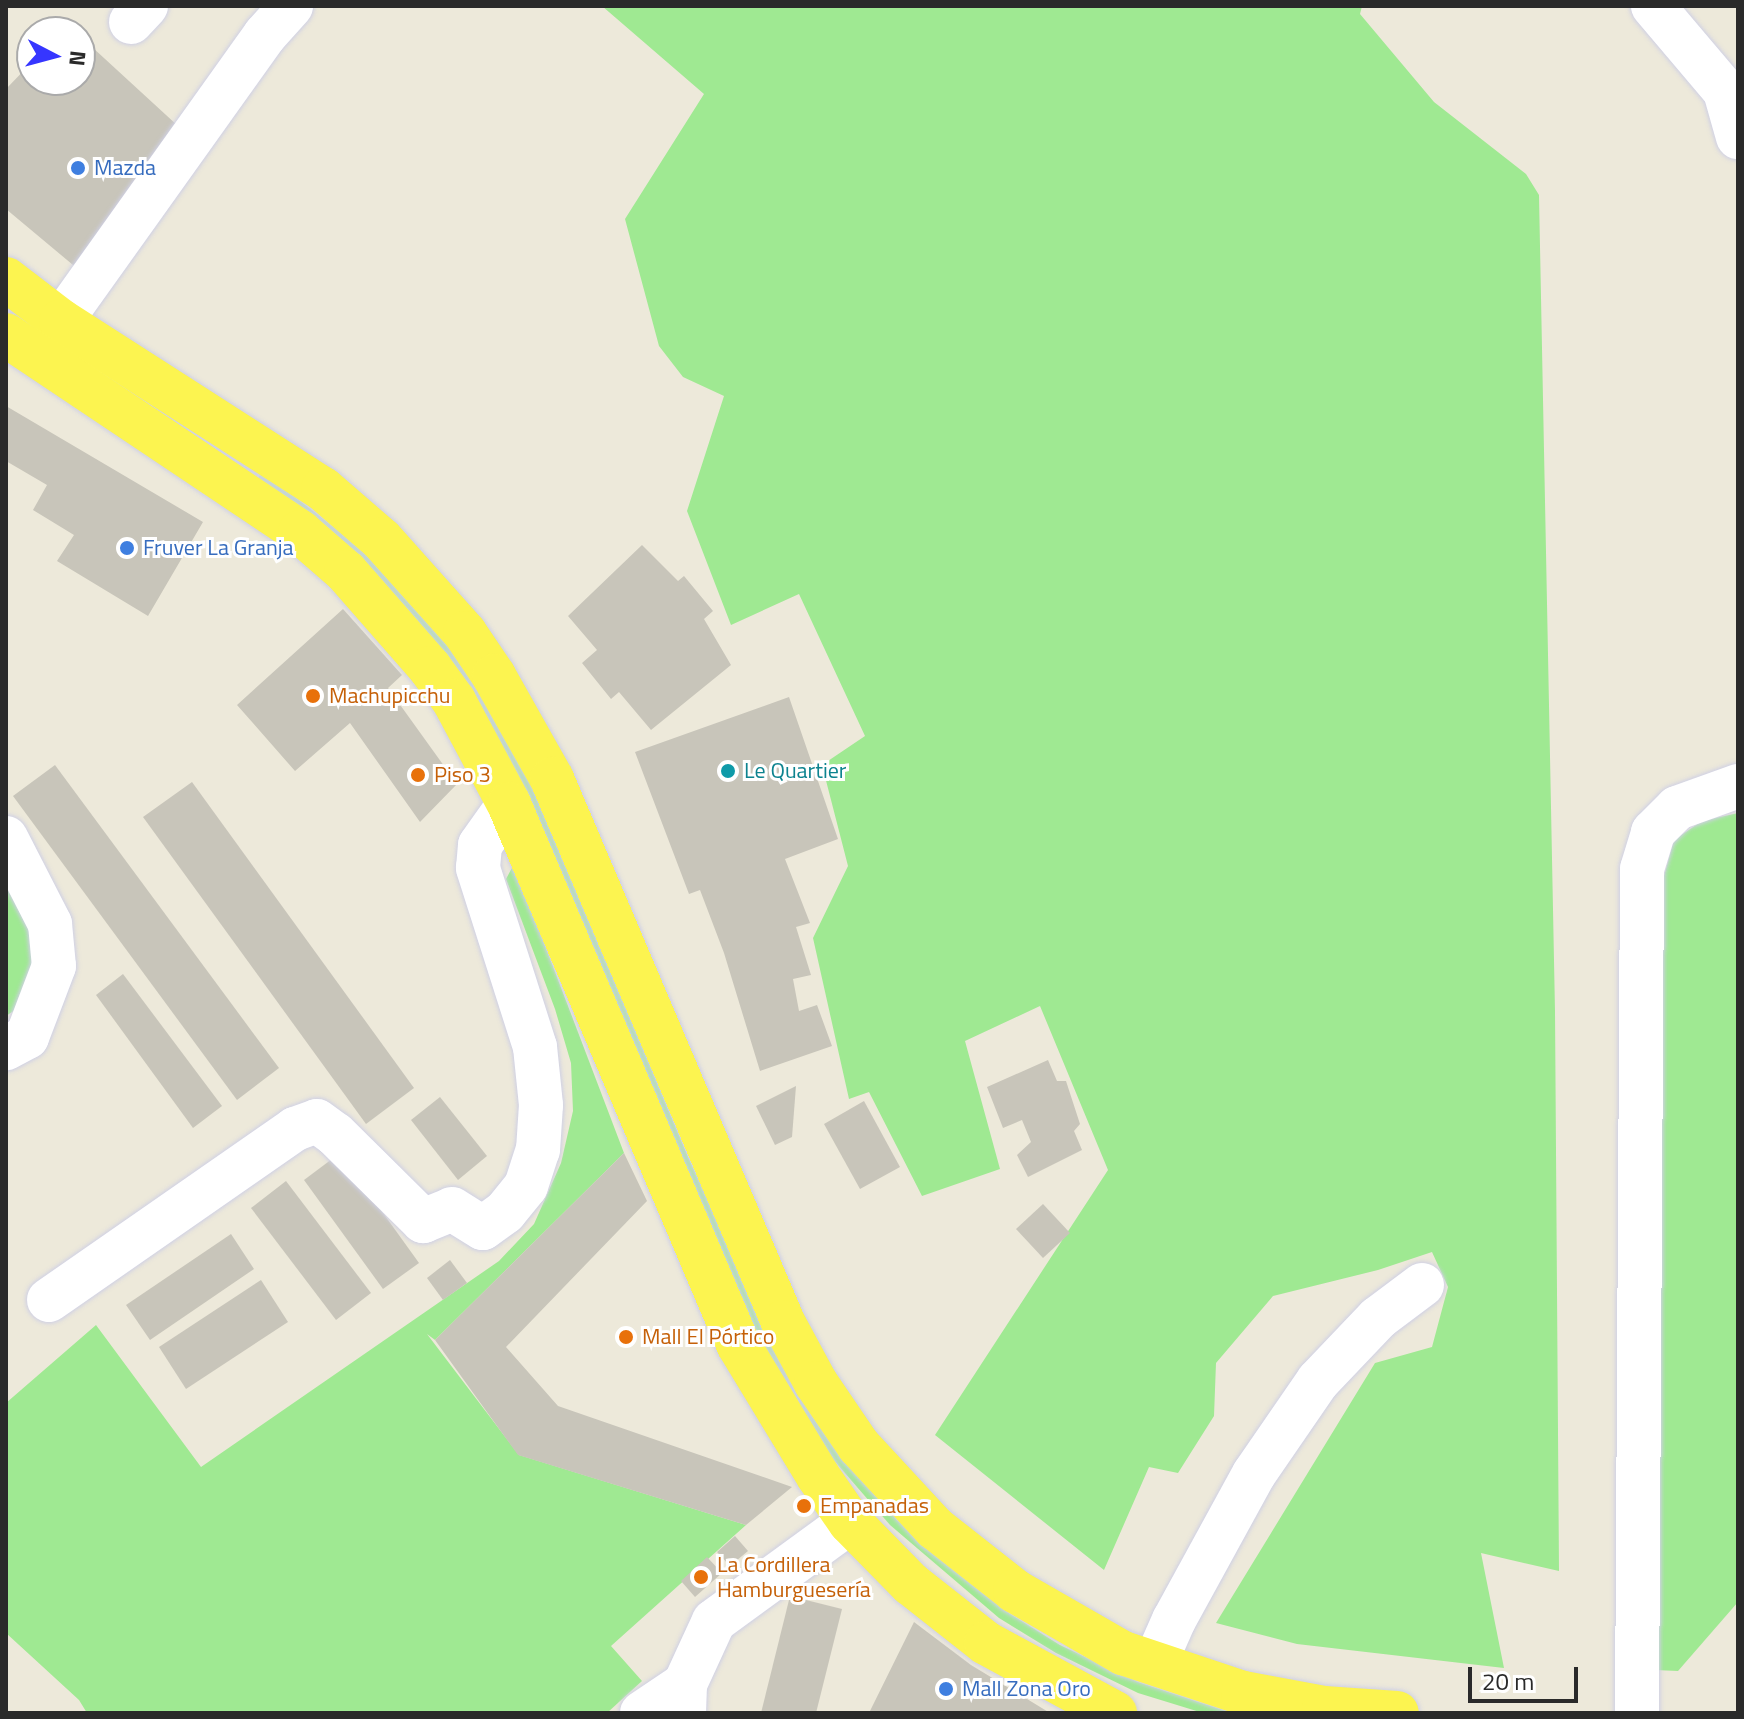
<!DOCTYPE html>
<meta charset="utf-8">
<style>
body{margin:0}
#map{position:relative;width:1744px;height:1719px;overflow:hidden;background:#ede9da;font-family:"Titillium Web",sans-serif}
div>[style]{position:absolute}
.green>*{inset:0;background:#9fe992}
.building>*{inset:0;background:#c8c5ba}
.roads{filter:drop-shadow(0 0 2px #cfd0e4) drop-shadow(0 0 2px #cfd0e4)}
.minor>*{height:44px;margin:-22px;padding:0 22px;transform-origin:22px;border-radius:22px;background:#fff}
.major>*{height:44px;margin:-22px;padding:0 22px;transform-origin:22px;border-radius:22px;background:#fcf450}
.dots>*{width:22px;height:22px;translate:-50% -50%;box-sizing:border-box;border:4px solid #fff;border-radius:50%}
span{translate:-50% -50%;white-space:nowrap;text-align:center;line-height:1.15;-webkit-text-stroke:6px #fff;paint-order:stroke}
.shop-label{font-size:22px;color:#366cbe}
.left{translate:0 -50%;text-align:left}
.food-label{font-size:22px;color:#c56008}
.culture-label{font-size:22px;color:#0d838f}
.frame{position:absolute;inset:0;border:8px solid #2a2a2a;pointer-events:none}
.north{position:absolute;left:16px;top:16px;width:80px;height:80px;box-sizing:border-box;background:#fff;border:2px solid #aaa;border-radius:50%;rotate:96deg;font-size:22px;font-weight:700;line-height:32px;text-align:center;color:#2a2a2a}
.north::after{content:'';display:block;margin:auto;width:28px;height:36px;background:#3636ff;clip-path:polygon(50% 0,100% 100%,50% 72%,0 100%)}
.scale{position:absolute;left:1468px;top:1667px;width:110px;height:36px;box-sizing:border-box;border:4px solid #2a2a2a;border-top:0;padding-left:10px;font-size:24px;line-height:28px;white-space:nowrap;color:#2a2a2a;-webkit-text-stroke:6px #fff;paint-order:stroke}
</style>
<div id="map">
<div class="green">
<div style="clip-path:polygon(602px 6px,1362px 6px,1360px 14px,1434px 102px,1526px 174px,1539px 195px,1555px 1011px,1559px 1571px,1481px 1553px,1504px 1668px,1297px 1644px,1216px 1623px,1375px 1363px,1432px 1347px,1448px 1287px,1432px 1252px,1378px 1270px,1273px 1296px,1216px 1363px,1214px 1416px,1178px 1473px,1149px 1467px,1104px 1570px,935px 1435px,1108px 1170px,1040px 1006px,965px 1041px,1000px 1169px,922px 1196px,869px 1092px,849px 1099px,813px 938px,848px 866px,822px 765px,865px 736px,799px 594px,731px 625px,687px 511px,724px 396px,683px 377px,659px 346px,625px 219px,704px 94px)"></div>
<div style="clip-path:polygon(262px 472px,365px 551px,433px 625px,482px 693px,540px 802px,689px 1159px,791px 1378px,832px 1442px,897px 1520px,1004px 1610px,1060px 1645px,1138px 1682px,1232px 1713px,1203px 1713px,1138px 1693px,1056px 1653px,999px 1618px,890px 1525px,824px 1449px,781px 1383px,734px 1287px,532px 807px,257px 480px)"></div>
<div style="clip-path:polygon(1738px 813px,1738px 1602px,1678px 1671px,1655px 1670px,1664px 876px,1674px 840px,1702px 821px)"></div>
<div style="clip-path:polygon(514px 864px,624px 1153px,435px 1340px,427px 1334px,519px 1455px,746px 1525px,611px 1646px,642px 1681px,607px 1713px,87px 1713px,79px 1700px,6px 1633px,6px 1403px,96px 1325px,201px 1467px,499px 1261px,534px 1224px,561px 1163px,573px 1111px,571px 1063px,555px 1009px,506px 879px)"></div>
<div style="clip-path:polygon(6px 880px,35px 940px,37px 977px,18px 1008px,6px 1016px)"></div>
</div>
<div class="building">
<div style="clip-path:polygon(80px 36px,178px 126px,79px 270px,6px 209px,6px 89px,32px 62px,32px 80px,80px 80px)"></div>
<div style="clip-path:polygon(6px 406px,203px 522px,148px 616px,57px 561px,74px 535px,33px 510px,47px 485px,6px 461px)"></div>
<div style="clip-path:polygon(642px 545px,678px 581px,684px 576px,713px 611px,704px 619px,731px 665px,651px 730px,619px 692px,611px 699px,582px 663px,597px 650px,568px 616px)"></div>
<div style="clip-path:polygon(343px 609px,402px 675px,388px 688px,457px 784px,420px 822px,350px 723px,295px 771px,237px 705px)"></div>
<div style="clip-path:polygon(789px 697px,838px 839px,785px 859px,810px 923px,796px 927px,811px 975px,793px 979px,799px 1011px,817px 1005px,832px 1046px,760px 1071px,724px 953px,700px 890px,689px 894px,635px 752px)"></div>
<div style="clip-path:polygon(55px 765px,279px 1068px,237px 1100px,13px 796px)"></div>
<div style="clip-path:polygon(192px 782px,414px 1088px,366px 1124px,143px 817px)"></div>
<div style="clip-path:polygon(123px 974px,222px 1106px,193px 1128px,96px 995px)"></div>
<div style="clip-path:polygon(1048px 1060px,1057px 1081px,1066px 1081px,1080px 1124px,1074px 1131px,1082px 1150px,1028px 1177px,1017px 1155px,1031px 1142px,1022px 1120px,1003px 1128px,987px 1087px)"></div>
<div style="clip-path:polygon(796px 1086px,792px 1137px,775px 1145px,756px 1106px)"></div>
<div style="clip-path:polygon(440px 1097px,487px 1156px,458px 1180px,411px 1120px)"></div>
<div style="clip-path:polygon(864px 1101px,900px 1167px,860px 1189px,824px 1124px)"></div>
<div style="clip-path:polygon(340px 1153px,419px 1263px,383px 1289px,304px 1180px)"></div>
<div style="clip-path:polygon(624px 1153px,647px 1201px,506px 1347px,558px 1406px,792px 1487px,746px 1525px,518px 1455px,435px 1340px)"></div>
<div style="clip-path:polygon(286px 1181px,371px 1293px,336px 1320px,251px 1208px)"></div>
<div style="clip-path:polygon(1043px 1204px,1070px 1233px,1043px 1258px,1016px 1229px)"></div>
<div style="clip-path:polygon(231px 1234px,254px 1269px,150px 1340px,126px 1305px)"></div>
<div style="clip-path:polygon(450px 1260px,467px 1283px,443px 1300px,427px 1278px)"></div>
<div style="clip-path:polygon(261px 1280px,288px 1322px,186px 1389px,159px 1347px)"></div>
<div style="clip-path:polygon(735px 1536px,748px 1551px,730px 1566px,717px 1552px)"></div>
<div style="clip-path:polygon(707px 1557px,722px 1573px,695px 1597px,681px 1581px)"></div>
<div style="clip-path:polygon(790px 1596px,842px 1609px,816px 1713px,761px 1713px)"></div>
<div style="clip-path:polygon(914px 1622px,971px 1665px,1050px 1713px,869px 1713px)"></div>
</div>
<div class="roads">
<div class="minor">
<div style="left:1653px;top:6px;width:111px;rotate:49.7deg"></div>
<div style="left:1725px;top:91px;width:48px;rotate:74.2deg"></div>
<div style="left:131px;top:22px;width:22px;rotate:-47deg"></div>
<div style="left:61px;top:321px;width:351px;rotate:-54.5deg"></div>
<div style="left:265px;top:35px;width:39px;rotate:-48deg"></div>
<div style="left:6px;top:838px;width:97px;rotate:62.9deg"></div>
<div style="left:50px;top:924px;width:42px;rotate:84.6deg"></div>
<div style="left:54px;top:966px;width:76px;rotate:110.8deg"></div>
<div style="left:27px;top:1037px;width:24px;rotate:152deg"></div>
<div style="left:49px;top:1300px;width:300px;rotate:-34.8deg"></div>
<div style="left:295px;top:1129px;width:23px;rotate:-20deg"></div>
<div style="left:317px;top:1121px;width:22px;rotate:36deg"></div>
<div style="left:335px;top:1134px;width:124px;rotate:44.7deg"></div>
<div style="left:423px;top:1221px;width:31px;rotate:-22deg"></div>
<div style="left:452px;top:1209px;width:36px;rotate:32deg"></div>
<div style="left:483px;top:1228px;width:27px;rotate:-36deg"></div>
<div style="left:505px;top:1212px;width:33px;rotate:-51deg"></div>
<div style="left:526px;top:1186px;width:38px;rotate:-72deg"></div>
<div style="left:538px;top:1150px;width:45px;rotate:-86.2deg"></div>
<div style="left:541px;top:1105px;width:58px;rotate:-95.9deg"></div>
<div style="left:535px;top:1047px;width:188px;rotate:-107.7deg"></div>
<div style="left:478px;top:868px;width:23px;rotate:-85deg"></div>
<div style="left:480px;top:845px;width:50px;rotate:-54.7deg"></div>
<div style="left:1155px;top:1663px;width:47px;rotate:-66.2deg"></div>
<div style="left:1174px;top:1620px;width:166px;rotate:-61.3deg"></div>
<div style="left:1254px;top:1474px;width:113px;rotate:-55.5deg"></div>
<div style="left:1318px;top:1381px;width:87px;rotate:-46.4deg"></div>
<div style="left:1378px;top:1318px;width:55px;rotate:-36.9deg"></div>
<div style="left:642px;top:1713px;width:52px;rotate:-34deg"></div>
<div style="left:684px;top:1713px;width:29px;rotate:-88deg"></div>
<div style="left:685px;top:1684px;width:69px;rotate:-65.3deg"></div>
<div style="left:714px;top:1621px;width:168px;rotate:-36.1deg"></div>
<div style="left:1637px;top:1713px;width:844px;rotate:-89.66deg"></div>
<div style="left:1642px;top:869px;width:39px;rotate:-73deg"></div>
<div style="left:1653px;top:832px;width:34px;rotate:-45deg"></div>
<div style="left:1677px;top:808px;width:65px;rotate:-19.8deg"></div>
</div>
<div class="major">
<div style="left:6px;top:279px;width:69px;rotate:37.4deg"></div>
<div style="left:61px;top:321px;width:311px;rotate:32.7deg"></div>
<div style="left:323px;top:489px;width:77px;rotate:40.8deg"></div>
<div style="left:381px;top:539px;width:126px;rotate:48.2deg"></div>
<div style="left:465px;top:633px;width:52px;rotate:56deg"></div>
<div style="left:494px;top:676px;width:118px;rotate:60.6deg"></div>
<div style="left:552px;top:779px;width:590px;rotate:66.95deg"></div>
<div style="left:783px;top:1322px;width:69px;rotate:61.6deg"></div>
<div style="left:816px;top:1383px;width:76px;rotate:55.7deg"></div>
<div style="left:859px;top:1446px;width:112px;rotate:47.2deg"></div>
<div style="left:935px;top:1528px;width:102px;rotate:38.2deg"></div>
<div style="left:1015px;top:1591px;width:125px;rotate:29.9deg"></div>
<div style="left:1123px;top:1653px;width:126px;rotate:18.4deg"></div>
<div style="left:1243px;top:1693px;width:82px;rotate:10.5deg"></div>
<div style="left:1324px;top:1708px;width:73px;rotate:3.9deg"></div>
<div style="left:6px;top:335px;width:354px;rotate:33.8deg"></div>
<div style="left:300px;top:532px;width:61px;rotate:41deg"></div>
<div style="left:346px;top:572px;width:128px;rotate:48.8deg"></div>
<div style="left:430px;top:668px;width:41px;rotate:54deg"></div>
<div style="left:454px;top:701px;width:117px;rotate:61.9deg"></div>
<div style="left:509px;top:804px;width:587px;rotate:67.02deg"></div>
<div style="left:738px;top:1344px;width:154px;rotate:58.8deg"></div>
<div style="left:818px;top:1476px;width:56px;rotate:55.2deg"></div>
<div style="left:850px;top:1522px;width:87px;rotate:45.5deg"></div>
<div style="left:911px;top:1584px;width:95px;rotate:38.2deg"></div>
<div style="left:986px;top:1643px;width:147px;rotate:28.5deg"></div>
</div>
</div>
<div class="dots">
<div style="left:78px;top:168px;background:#3f7fe0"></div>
<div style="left:127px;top:548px;background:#3f7fe0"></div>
<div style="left:313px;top:696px;background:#e8710a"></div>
<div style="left:728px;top:771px;background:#0f9aa8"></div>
<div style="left:418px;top:775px;background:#e8710a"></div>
<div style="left:626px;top:1337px;background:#e8710a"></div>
<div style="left:804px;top:1506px;background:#e8710a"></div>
<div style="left:701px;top:1577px;background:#e8710a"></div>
<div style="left:946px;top:1689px;background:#3f7fe0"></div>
</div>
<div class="shop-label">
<span class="left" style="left:94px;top:168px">Mazda</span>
<span class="left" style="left:143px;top:548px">Fruver La Granja</span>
<span class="left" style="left:962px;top:1689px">Mall Zona Oro</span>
</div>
<div class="food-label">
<span class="left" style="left:329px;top:696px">Machupicchu</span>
<span class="left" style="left:434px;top:775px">Piso 3</span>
<span class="left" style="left:642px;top:1337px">Mall El Pórtico</span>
<span class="left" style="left:820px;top:1506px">Empanadas</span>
<span class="left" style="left:717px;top:1577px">La Cordillera<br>Hamburguesería</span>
</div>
<div class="culture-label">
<span class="left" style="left:744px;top:771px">Le Quartier</span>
</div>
<div class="frame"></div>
<div class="north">N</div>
<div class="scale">20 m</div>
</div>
